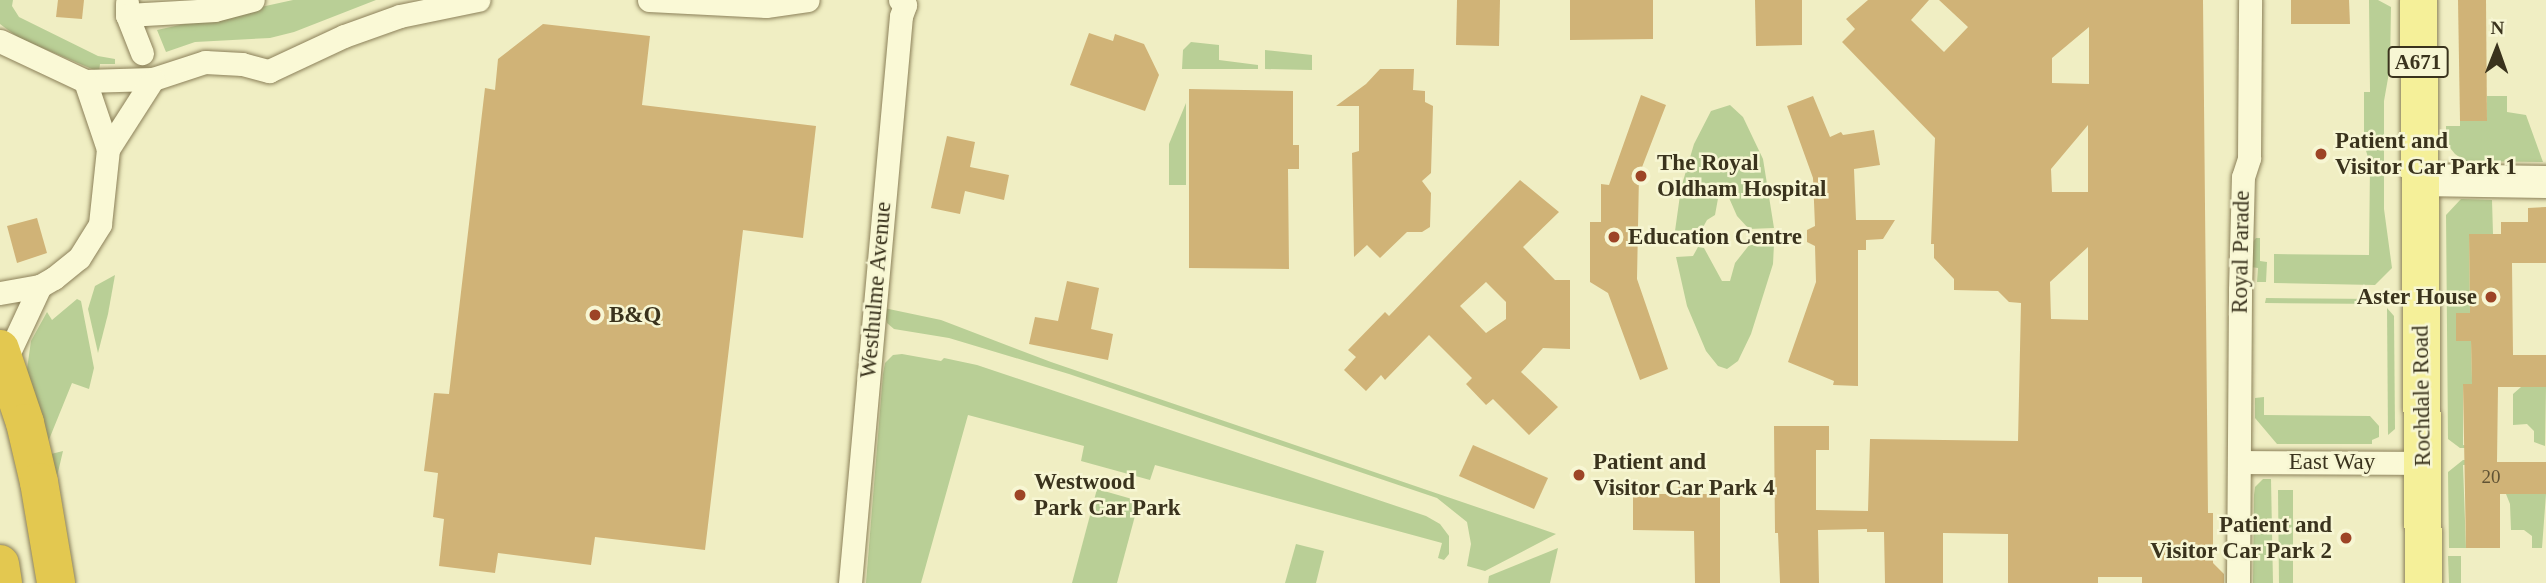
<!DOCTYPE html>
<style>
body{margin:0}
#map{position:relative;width:2546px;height:583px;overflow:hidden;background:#f0eec3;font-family:Georgia,serif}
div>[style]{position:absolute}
.green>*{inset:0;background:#b9cf96}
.building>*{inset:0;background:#d0b377}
.roads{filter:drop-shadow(0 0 2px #8b8059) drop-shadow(0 0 2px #8b8059)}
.street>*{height:23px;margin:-11.5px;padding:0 11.5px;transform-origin:11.5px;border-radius:11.5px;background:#faf9d6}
.secondary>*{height:32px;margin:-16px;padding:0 16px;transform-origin:16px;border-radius:16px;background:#faf9d6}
.primary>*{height:37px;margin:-18.5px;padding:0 18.5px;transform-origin:18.5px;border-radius:18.5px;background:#f5f099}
.highway>*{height:38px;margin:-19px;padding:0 19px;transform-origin:19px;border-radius:19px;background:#e3c850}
.dots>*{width:19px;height:19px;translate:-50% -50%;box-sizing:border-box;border:4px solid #f7f6d3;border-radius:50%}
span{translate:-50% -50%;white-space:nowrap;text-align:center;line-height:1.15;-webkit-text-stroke:5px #f7f6d3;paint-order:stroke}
.number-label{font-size:19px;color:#605334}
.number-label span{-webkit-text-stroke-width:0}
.shield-label span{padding:2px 5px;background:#f7f6d3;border:2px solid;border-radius:5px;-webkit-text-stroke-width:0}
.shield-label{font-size:21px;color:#3a331d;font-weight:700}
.poi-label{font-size:23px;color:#3a331d;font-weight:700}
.left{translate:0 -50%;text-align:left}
.right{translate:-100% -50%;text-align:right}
.street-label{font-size:23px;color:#3a331d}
.north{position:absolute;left:2462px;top:14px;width:70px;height:70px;-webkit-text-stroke:5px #f7f6d3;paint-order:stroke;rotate:1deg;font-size:19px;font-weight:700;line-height:28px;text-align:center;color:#3a331d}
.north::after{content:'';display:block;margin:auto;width:24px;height:32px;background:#3a331d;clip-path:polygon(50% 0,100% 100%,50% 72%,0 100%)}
</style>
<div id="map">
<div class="green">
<div style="clip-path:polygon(0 0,13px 0,12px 6px,19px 17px,98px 56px,115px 59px,115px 64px,100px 64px,99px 72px,19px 38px,0 24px)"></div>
<div style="clip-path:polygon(293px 0,376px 0,294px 32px,270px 38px,195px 42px,166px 52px,157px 30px)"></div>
<div style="clip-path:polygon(2369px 0,2378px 0,2391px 7px,2390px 67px,2384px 101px,2384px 209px,2392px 268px,2375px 285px,2274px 283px,2274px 254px,2369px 255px,2370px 164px,2364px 144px,2364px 92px,2370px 92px)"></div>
<div style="clip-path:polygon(1191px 42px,1219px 45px,1219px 60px,1258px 65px,1258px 69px,1182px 69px,1183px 50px)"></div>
<div style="clip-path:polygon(1265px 50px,1312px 55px,1312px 70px,1265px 69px)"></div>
<div style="clip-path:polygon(2487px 96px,2507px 96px,2507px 112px,2526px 115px,2543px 162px,2465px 161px,2455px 154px,2446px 143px,2446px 126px,2460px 126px,2460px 121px,2487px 121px)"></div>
<div style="clip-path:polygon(1186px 103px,1186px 185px,1169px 185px,1169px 144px)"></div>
<div style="clip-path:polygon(1730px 105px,1743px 117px,1763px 159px,1774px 228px,1749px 229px,1737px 216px,1726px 191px,1719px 193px,1715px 215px,1707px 220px,1702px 229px,1675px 231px,1681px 188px,1694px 144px,1711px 111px)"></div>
<div style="clip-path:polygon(2461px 199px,2492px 200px,2493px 234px,2469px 234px,2470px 313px,2456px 313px,2456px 341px,2471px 341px,2472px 380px,2497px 380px,2498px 384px,2463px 384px,2463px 445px,2497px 448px,2460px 448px,2448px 439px,2446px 215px)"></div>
<div style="clip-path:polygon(2256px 238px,2260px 238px,2260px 261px,2267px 262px,2266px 282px,2257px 282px,2258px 268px,2251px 267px,2251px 244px)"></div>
<div style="clip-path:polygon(1750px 244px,1774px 244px,1773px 264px,1751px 334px,1738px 361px,1727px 369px,1718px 366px,1706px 351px,1687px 306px,1676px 257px,1693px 256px,1698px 247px,1704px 248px,1722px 281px,1730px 281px,1735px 263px)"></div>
<div style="clip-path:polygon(115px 275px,108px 314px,98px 353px,88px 309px,95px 286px)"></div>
<div style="clip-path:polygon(2266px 298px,2378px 299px,2383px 304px,2265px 303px)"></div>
<div style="clip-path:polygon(77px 299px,81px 301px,94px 368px,89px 389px,72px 383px,48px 442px,51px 454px,63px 451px,55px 485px,27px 369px,31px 341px,47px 312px,52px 320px)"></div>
<div style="clip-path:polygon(884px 308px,941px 320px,1051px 362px,1556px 534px,1485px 571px,1467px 566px,1471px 544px,1467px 522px,1437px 498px,1069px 374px,949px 338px,894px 329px,887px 323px)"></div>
<div style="clip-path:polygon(2387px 308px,2394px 316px,2395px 429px,2388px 435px)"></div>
<div style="clip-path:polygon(902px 354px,941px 361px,944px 358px,977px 365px,1426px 516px,1440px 524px,1449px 536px,1449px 554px,1444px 560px,1438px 558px,1442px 543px,1155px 465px,1150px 480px,1081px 461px,1084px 446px,968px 415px,921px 583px,866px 583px,883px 374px,885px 363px,893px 355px)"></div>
<div style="clip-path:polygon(2521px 387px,2546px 387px,2545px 446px,2534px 442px,2534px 431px,2527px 424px,2513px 425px,2513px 394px)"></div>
<div style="clip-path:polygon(2264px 397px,2264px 415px,2370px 416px,2379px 426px,2379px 437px,2372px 440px,2372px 444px,2277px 444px,2255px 418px,2255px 398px)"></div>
<div style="clip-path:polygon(2463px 460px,2496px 460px,2496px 464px,2463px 465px,2466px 548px,2449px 548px,2448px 472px)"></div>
<div style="clip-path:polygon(2263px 479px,2271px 479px,2273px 583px,2253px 583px,2254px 495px,2255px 487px)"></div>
<div style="clip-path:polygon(1097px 489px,1139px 501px,1117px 583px,1072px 583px)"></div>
<div style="clip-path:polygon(2278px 490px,2293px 490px,2293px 583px,2279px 583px)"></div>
<div style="clip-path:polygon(2506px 494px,2546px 494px,2542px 548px,2532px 548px,2532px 536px,2524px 530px,2511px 530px,2510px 504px)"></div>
<div style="clip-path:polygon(1296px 544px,1324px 551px,1316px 583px,1285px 583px)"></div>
<div style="clip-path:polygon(1558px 548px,1550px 583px,1488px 583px,1489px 576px)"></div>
<div style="clip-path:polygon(2448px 556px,2461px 556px,2461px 583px,2449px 583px)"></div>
</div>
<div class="building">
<div style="clip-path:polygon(58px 0,84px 0,82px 19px,56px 17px)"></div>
<div style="clip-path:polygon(1457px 0,1500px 0,1499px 46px,1456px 45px)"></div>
<div style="clip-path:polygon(1570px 0,1653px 0,1653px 39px,1570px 40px)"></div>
<div style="clip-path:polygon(1755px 0,1802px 0,1802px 45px,1756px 46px)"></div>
<div style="clip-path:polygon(evenodd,1868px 0,1929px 0,1911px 20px,1944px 52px,1968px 27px,1939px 0,2203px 0,2208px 513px,2213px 513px,2213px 563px,2224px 574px,2224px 583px,2142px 583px,2142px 577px,2098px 577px,2098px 583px,2008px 583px,2008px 534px,1943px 533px,1943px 583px,1885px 583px,1884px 532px,1867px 532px,1867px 529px,1818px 530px,1819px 583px,1780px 583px,1778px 533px,1775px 533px,1774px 426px,1829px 426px,1829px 450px,1816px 450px,1816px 510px,1868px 511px,1870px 439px,2018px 441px,2021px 303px,2009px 302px,1998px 291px,1954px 290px,1954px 279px,1934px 258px,1934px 244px,1931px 244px,1935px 138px,1842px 42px,1855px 29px,1846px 19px,1868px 0,2089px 27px,2089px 84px,2052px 83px,2052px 58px,2089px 27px,1868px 0,2088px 125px,2088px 192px,2052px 192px,2051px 169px,2088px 125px,1868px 0,2088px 247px,2088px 320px,2051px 319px,2050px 282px,2088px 247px)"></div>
<div style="clip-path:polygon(2291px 0,2349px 0,2350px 24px,2291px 24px)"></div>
<div style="clip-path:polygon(2458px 0,2486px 0,2487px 121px,2460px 121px)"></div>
<div style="clip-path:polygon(543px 24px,650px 36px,642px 105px,816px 126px,803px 238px,743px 230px,705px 550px,595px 537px,591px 565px,498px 553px,495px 573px,439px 566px,444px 519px,433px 517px,438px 473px,424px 471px,434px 393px,449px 394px,485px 88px,495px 90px,498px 59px)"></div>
<div style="clip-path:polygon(1089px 33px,1113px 41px,1115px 34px,1144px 44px,1159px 75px,1145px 111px,1070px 85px)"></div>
<div style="clip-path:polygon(1380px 69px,1414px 69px,1413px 90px,1425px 91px,1425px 102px,1433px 106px,1431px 173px,1422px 181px,1431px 193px,1430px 227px,1422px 232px,1407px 232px,1380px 258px,1367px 245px,1354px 257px,1352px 153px,1359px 151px,1359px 106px,1336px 106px,1366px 84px)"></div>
<div style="clip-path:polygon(1189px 89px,1293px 91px,1293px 145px,1299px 145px,1299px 169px,1288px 169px,1289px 269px,1189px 268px)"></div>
<div style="clip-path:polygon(1641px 95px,1666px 105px,1639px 175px,1637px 279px,1668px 369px,1640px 380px,1608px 293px,1590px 282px,1590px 222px,1601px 222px,1601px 184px,1609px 185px)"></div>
<div style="clip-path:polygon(1813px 96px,1830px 137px,1841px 132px,1843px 135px,1874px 130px,1880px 165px,1854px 169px,1856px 220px,1895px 220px,1883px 239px,1866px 240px,1866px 250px,1858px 250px,1858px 386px,1833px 385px,1834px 381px,1788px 362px,1816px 282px,1815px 246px,1807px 242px,1807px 230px,1815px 226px,1813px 178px,1787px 106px)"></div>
<div style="clip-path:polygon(947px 136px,975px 142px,970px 167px,1009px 175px,1004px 200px,965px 191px,960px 214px,931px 208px)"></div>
<div style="clip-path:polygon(evenodd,1520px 180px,1559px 212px,1523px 247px,1555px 280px,1570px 280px,1570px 349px,1543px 348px,1521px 372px,1558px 407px,1529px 435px,1493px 399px,1486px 405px,1466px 384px,1472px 378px,1429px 335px,1385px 380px,1381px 375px,1366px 391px,1344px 370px,1356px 357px,1348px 350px,1385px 312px,1389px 316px,1520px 180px,1486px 282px,1506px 302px,1506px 319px,1486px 333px,1460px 306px,1486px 282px)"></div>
<div style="clip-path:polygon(2546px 207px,2546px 263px,2512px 263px,2513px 355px,2546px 355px,2546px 387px,2498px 387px,2497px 462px,2546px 462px,2546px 494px,2500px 494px,2500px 548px,2466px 548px,2463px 384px,2472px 384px,2471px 341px,2456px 341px,2456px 313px,2470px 313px,2469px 234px,2501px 234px,2501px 222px,2528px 222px,2528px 208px)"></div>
<div style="clip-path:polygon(37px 218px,47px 253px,17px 263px,7px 226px)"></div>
<div style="clip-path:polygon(1067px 281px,1099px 288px,1091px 329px,1113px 334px,1108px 360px,1029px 344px,1035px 317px,1058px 321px)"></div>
<div style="clip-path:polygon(1473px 445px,1548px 478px,1534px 509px,1459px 476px)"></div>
<div style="clip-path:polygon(1697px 484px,1697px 494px,1720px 494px,1720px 583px,1695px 583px,1694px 531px,1633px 530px,1633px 494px,1677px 494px,1678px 485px)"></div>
</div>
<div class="roads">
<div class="street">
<div style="left:649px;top:0;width:117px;rotate:2.9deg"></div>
<div style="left:766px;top:6px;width:42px;rotate:-8.1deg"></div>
<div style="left:127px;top:3px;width:12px;rotate:90deg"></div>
<div style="left:127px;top:15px;width:41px;rotate:68.5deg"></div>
<div style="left:127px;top:15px;width:88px;rotate:-3.3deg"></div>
<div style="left:215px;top:10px;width:39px;rotate:-15deg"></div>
<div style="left:0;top:41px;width:94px;rotate:25.2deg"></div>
<div style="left:85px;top:81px;width:68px;rotate:-1.7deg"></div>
<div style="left:153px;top:79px;width:55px;rotate:-18.1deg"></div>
<div style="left:205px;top:62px;width:37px;rotate:3deg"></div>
<div style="left:242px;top:64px;width:28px;rotate:15deg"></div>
<div style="left:269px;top:71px;width:83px;rotate:-25deg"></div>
<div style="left:344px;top:36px;width:59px;rotate:-19.7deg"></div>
<div style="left:400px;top:16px;width:80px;rotate:-11.6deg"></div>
<div style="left:108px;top:149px;width:83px;rotate:-57.3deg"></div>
<div style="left:0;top:293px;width:41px;rotate:-9.9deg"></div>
<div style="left:40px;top:286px;width:16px;rotate:-30deg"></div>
<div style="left:54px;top:278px;width:32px;rotate:-39deg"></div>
<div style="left:79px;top:258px;width:40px;rotate:-58deg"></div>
<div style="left:100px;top:224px;width:75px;rotate:-83.9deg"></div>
<div style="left:108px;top:149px;width:72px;rotate:-108.7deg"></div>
<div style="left:5px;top:361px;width:83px;rotate:-65deg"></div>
<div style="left:2241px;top:462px;width:182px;rotate:0.3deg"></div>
<div style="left:850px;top:583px;width:569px;rotate:-84.86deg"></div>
<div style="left:901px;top:16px;width:12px;rotate:-70deg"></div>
<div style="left:905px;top:5px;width:7px;rotate:-135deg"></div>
<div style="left:2238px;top:583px;width:293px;rotate:-89.6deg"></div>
<div style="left:2240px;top:290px;width:113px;rotate:-88.5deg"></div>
<div style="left:2243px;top:177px;width:20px;rotate:-72deg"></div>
<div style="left:2249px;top:158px;width:158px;rotate:-89.6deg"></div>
</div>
<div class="secondary">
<div style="left:2420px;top:180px;width:126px;rotate:0.9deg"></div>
</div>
<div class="primary">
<div style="left:2418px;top:0;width:583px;rotate:89.51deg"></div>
</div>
<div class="highway">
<div style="left:0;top:349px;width:78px;rotate:71.3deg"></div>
<div style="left:25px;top:423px;width:61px;rotate:76.7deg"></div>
<div style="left:39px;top:482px;width:102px;rotate:80.4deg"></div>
<div style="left:0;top:564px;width:19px;rotate:81deg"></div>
</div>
</div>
<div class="dots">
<div style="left:2321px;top:154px;background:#9d4426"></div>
<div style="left:1641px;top:176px;background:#9d4426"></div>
<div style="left:1614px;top:237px;background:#9d4426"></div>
<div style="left:2491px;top:297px;background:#9d4426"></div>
<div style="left:595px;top:315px;background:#9d4426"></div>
<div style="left:1579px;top:475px;background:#9d4426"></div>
<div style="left:1020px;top:495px;background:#9d4426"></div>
<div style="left:2346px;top:538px;background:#9d4426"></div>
</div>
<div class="number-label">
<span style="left:2491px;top:477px">20</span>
</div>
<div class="shield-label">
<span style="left:2418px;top:62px">A671</span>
</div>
<div class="poi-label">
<span class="left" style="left:2335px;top:154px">Patient and<br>Visitor Car Park 1</span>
<span class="left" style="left:1657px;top:176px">The Royal<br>Oldham Hospital</span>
<span class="left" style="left:1628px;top:237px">Education Centre</span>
<span class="right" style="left:2477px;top:297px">Aster House</span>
<span class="left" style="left:609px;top:315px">B&amp;Q</span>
<span class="left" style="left:1593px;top:475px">Patient and<br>Visitor Car Park 4</span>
<span class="left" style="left:1034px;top:495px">Westwood<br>Park Car Park</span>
<span class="right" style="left:2332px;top:538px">Patient and<br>Visitor Car Park 2</span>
</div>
<div class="street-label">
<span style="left:2241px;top:252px;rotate:-89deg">Royal Parade</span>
<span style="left:876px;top:290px;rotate:-85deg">Westhulme Avenue</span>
<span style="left:2422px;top:396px;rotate:-91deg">Rochdale Road</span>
<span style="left:2332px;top:462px">East Way</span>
</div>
<div class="north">N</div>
</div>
